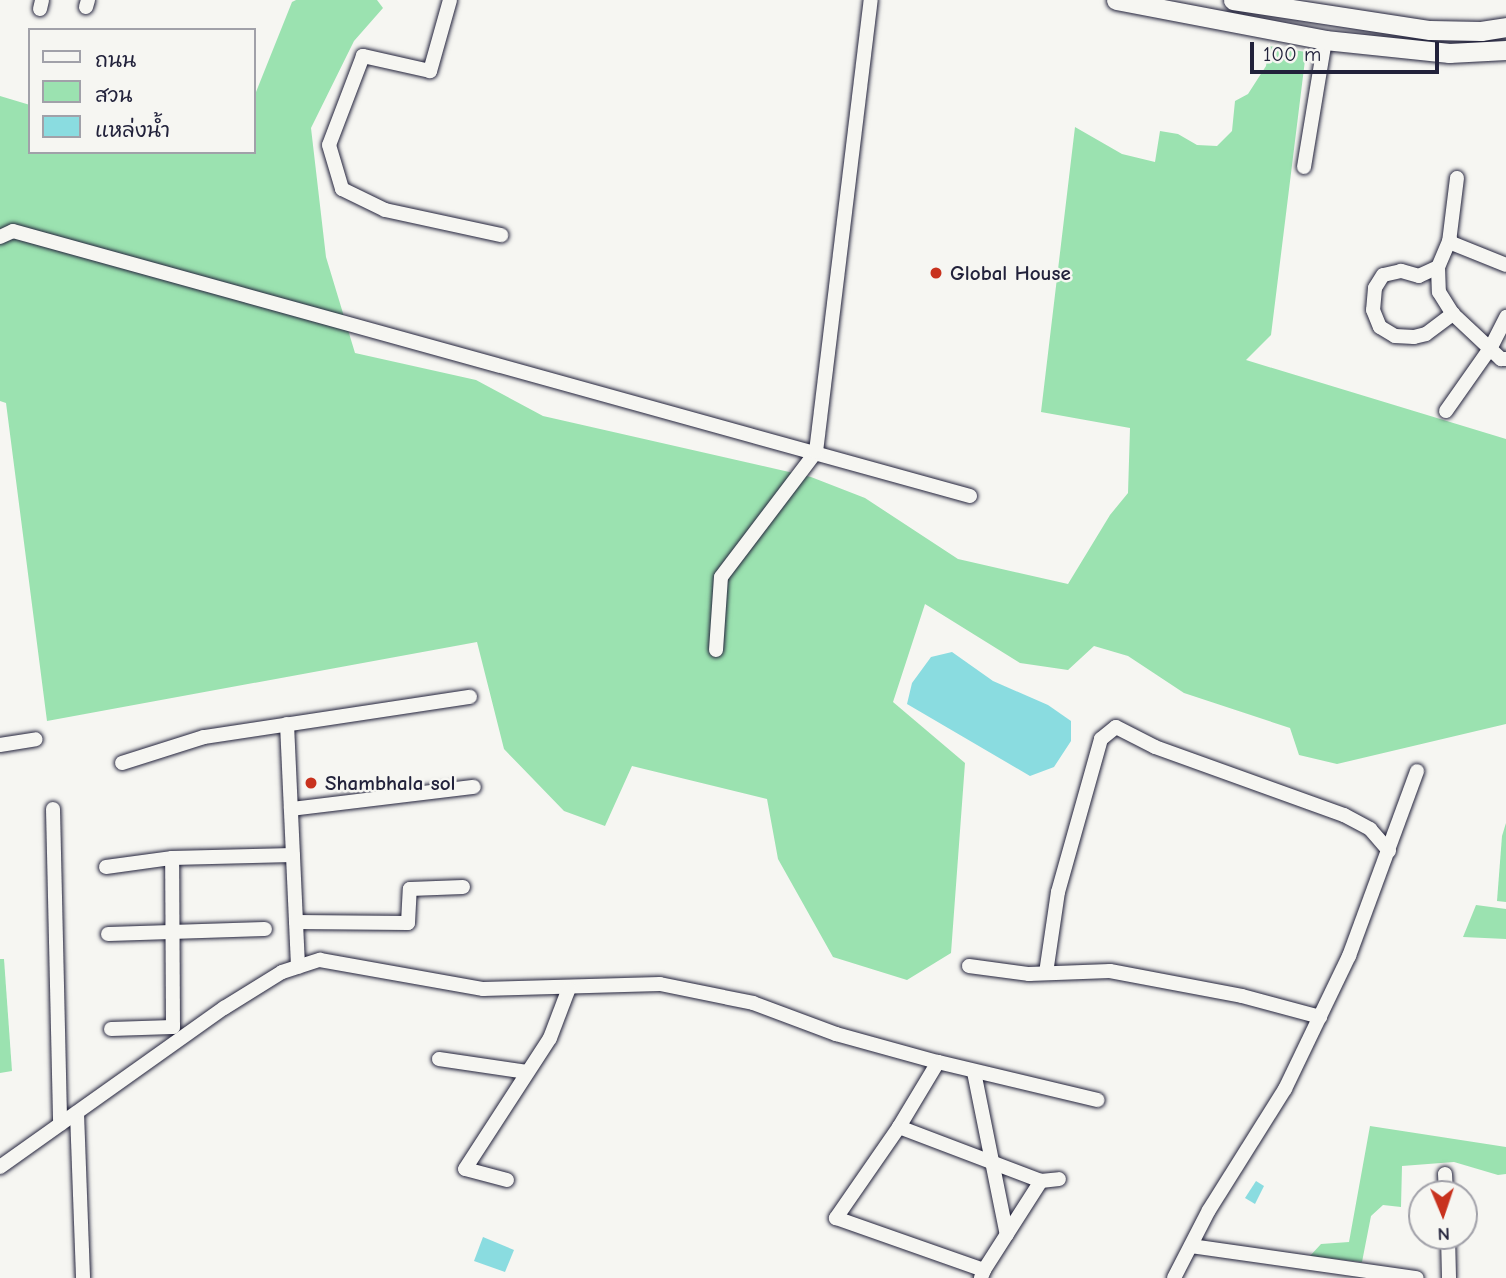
<!DOCTYPE html>
<meta charset="utf-8">
<style>
body{margin:0}
#map{position:relative;width:1506px;height:1278px;overflow:hidden;background:#f6f6f2;font-family:"Comic Neue","Playpen Sans Thai",sans-serif}
div>[style]{position:absolute}
.green>*{inset:0;background:#9be2b0}
.water>*{inset:0;background:#8adce0}
.roads{filter:drop-shadow(0 0 2px #22223b) drop-shadow(0 0 2px #22223b)}
.minor>*{height:14px;margin:-7px;padding:0 7px;transform-origin:7px;border-radius:7px;background:#f6f6f2}
.secondary>*{height:19px;margin:-9.5px;padding:0 9.5px;transform-origin:9.5px;border-radius:9.5px;background:#f6f6f2}
.dots>*{width:19px;height:19px;translate:-50% -50%;box-sizing:border-box;border:4px solid #f6f6f2;border-radius:50%}
span{translate:-50% -50%;white-space:nowrap;text-align:center;line-height:1.15;-webkit-text-stroke:5px #f6f6f2;paint-order:stroke}
.poi-label{font-size:21px;color:#22223b;font-weight:700}
.left{translate:0 -50%;text-align:left}
.legend{position:absolute;left:28px;top:28px;width:228px;height:126px;box-sizing:border-box;background:#f6f6f2;border:2px solid #a1a1a9;margin:0;padding:9px 12px;list-style:none;font-size:21px;color:#22223b}
.legend li{display:flex;align-items:center;gap:14px;height:35px}
.legend b{width:35px;border:2px solid #a1a1a9}
.north{position:absolute;left:1408px;top:1180px;width:70px;height:70px;box-sizing:border-box;background:#f6f6f2;border:2px solid #a1a1a9;border-radius:50%;rotate:178deg;font-size:19px;font-weight:700;line-height:28px;text-align:center;color:#22223b}
.north::after{content:'';display:block;margin:auto;width:24px;height:32px;background:#c8321e;clip-path:polygon(50% 0,100% 100%,50% 72%,0 100%)}
.scale{position:absolute;left:1250px;top:42px;width:189px;height:32px;box-sizing:border-box;border:4px solid #22223b;border-top:0;padding-left:9px;font-size:21px;line-height:24px;white-space:nowrap;color:#22223b;-webkit-text-stroke:5px #f6f6f2;paint-order:stroke}
</style>
<div id="map">
<div class="green">
<div style="clip-path:polygon(296px 0,377px 0,383px 8px,354px 41px,311px 128px,326px 257px,355px 353px,476px 380px,543px 416px,811px 477px,865px 498px,958px 559px,1068px 584px,1110px 515px,1128px 493px,1130px 428px,1041px 412px,1075px 127px,1122px 154px,1155px 162px,1160px 131px,1178px 134px,1197px 145px,1217px 146px,1232px 131px,1235px 101px,1248px 94px,1266px 66px,1269px 46px,1306px 52px,1271px 335px,1246px 360px,1506px 439px,1506px 724px,1337px 764px,1299px 755px,1290px 728px,1184px 693px,1128px 656px,1094px 646px,1068px 670px,1020px 663px,925px 604px,893px 702px,965px 763px,951px 953px,907px 980px,833px 957px,778px 859px,767px 799px,632px 766px,605px 826px,564px 811px,504px 749px,477px 642px,47px 721px,6px 403px,0 401px,0 96px,30px 105px,30px 152px,254px 152px,254px 97px,292px 2px)"></div>
<div style="clip-path:polygon(1506px 823px,1506px 902px,1497px 901px,1502px 836px)"></div>
<div style="clip-path:polygon(1476px 905px,1506px 909px,1506px 939px,1463px 937px)"></div>
<div style="clip-path:polygon(0 959px,4px 959px,12px 1071px,0 1073px)"></div>
<div style="clip-path:polygon(1370px 1126px,1506px 1147px,1506px 1174px,1498px 1175px,1454px 1162px,1402px 1166px,1401px 1207px,1383px 1205px,1371px 1216px,1362px 1262px,1310px 1256px,1321px 1244px,1349px 1242px)"></div>
</div>
<div class="water">
<div style="clip-path:polygon(952px 652px,993px 681px,1048px 705px,1071px 721px,1071px 741px,1054px 767px,1030px 776px,907px 704px,912px 683px,931px 657px)"></div>
<div style="clip-path:polygon(1256px 1181px,1264px 1186px,1255px 1204px,1245px 1198px)"></div>
<div style="clip-path:polygon(483px 1237px,514px 1250px,505px 1272px,474px 1261px)"></div>
</div>
<div class="roads">
<div class="minor">
<div style="left:450px;top:0;width:74px;rotate:105.7deg"></div>
<div style="left:430px;top:71px;width:69px;rotate:-167.4deg"></div>
<div style="left:363px;top:56px;width:95px;rotate:110.9deg"></div>
<div style="left:329px;top:145px;width:46px;rotate:73.5deg"></div>
<div style="left:342px;top:189px;width:48px;rotate:26deg"></div>
<div style="left:385px;top:210px;width:119px;rotate:12.2deg"></div>
<div style="left:86px;top:7px;width:7px;rotate:-74deg"></div>
<div style="left:40px;top:9px;width:9px;rotate:-77deg"></div>
<div style="left:1304px;top:167px;width:129px;rotate:-80.6deg"></div>
<div style="left:1457px;top:178px;width:64px;rotate:97.1deg"></div>
<div style="left:1449px;top:242px;width:61px;rotate:22deg"></div>
<div style="left:0;top:237px;width:14px;rotate:-25deg"></div>
<div style="left:13px;top:231px;width:993px;rotate:15.48deg"></div>
<div style="left:1450px;top:239px;width:30px;rotate:113deg"></div>
<div style="left:1438px;top:267px;width:25px;rotate:88deg"></div>
<div style="left:1439px;top:292px;width:26px;rotate:58deg"></div>
<div style="left:1453px;top:314px;width:66px;rotate:43.2deg"></div>
<div style="left:1501px;top:359px;width:5px"></div>
<div style="left:1438px;top:267px;width:21px;rotate:155deg"></div>
<div style="left:1419px;top:276px;width:19px;rotate:-164deg"></div>
<div style="left:1401px;top:271px;width:18px;rotate:167deg"></div>
<div style="left:1383px;top:275px;width:15px;rotate:122deg"></div>
<div style="left:1375px;top:288px;width:22px;rotate:95deg"></div>
<div style="left:1373px;top:310px;width:18px;rotate:68deg"></div>
<div style="left:1380px;top:327px;width:17px;rotate:31deg"></div>
<div style="left:1395px;top:336px;width:19px;rotate:3deg"></div>
<div style="left:1414px;top:337px;width:12px;rotate:-14deg"></div>
<div style="left:1426px;top:334px;width:34px;rotate:-37deg"></div>
<div style="left:1446px;top:411px;width:78px;rotate:-54.9deg"></div>
<div style="left:1491px;top:347px;width:34px;rotate:-63deg"></div>
<div style="left:716px;top:650px;width:73px;rotate:-86.1deg"></div>
<div style="left:721px;top:577px;width:157px;rotate:-52.8deg"></div>
<div style="left:816px;top:452px;width:455px;rotate:-83.1deg"></div>
<div style="left:287px;top:724px;width:243px;rotate:87.4deg"></div>
<div style="left:0;top:745px;width:36px;rotate:-9deg"></div>
<div style="left:122px;top:763px;width:86px;rotate:-17.6deg"></div>
<div style="left:204px;top:737px;width:269px;rotate:-8.6deg"></div>
<div style="left:53px;top:809px;width:315px;rotate:88.7deg"></div>
<div style="left:291px;top:809px;width:184px;rotate:-6.9deg"></div>
<div style="left:106px;top:867px;width:67px;rotate:-7.8deg"></div>
<div style="left:172px;top:858px;width:121px;rotate:-1.4deg"></div>
<div style="left:296px;top:922px;width:112px;rotate:0.5deg"></div>
<div style="left:408px;top:923px;width:34px;rotate:-87deg"></div>
<div style="left:410px;top:889px;width:53px;rotate:-2.2deg"></div>
<div style="left:108px;top:934px;width:157px;rotate:-1.8deg"></div>
<div style="left:969px;top:966px;width:61px;rotate:7.6deg"></div>
<div style="left:1029px;top:974px;width:81px;rotate:-2.1deg"></div>
<div style="left:1110px;top:971px;width:134px;rotate:10.7deg"></div>
<div style="left:1242px;top:996px;width:81px;rotate:15.1deg"></div>
<div style="left:1046px;top:973px;width:82px;rotate:-81.6deg"></div>
<div style="left:1058px;top:892px;width:159px;rotate:-74.3deg"></div>
<div style="left:1101px;top:739px;width:19px;rotate:-39deg"></div>
<div style="left:1116px;top:727px;width:44px;rotate:27.1deg"></div>
<div style="left:1155px;top:747px;width:201px;rotate:19.8deg"></div>
<div style="left:1344px;top:815px;width:30px;rotate:28deg"></div>
<div style="left:1370px;top:829px;width:29px;rotate:49deg"></div>
<div style="left:111px;top:1029px;width:62px;rotate:-1.8deg"></div>
<div style="left:173px;top:1027px;width:169px;rotate:-90.3deg"></div>
<div style="left:439px;top:1059px;width:89px;rotate:8.4deg"></div>
<div style="left:938px;top:1062px;width:164px;rotate:13.4deg"></div>
<div style="left:974px;top:1072px;width:166px;rotate:78.6deg"></div>
<div style="left:77px;top:1113px;width:165px;rotate:87.9deg"></div>
<div style="left:899px;top:1127px;width:152px;rotate:20.8deg"></div>
<div style="left:1041px;top:1181px;width:18px;rotate:-6deg"></div>
<div style="left:0;top:1167px;width:275px;rotate:-35.4deg"></div>
<div style="left:224px;top:1008px;width:68px;rotate:-31.8deg"></div>
<div style="left:282px;top:972px;width:40px;rotate:-18deg"></div>
<div style="left:320px;top:960px;width:166px;rotate:10.1deg"></div>
<div style="left:483px;top:989px;width:177px;rotate:-1.6deg"></div>
<div style="left:660px;top:984px;width:95px;rotate:11.5deg"></div>
<div style="left:753px;top:1003px;width:89px;rotate:20.5deg"></div>
<div style="left:836px;top:1034px;width:106px;rotate:15.4deg"></div>
<div style="left:938px;top:1062px;width:76px;rotate:121deg"></div>
<div style="left:899px;top:1127px;width:111px;rotate:124.7deg"></div>
<div style="left:836px;top:1218px;width:157px;rotate:19.4deg"></div>
<div style="left:984px;top:1270px;width:9px;rotate:111deg"></div>
<div style="left:1445px;top:1174px;width:20px;rotate:87deg"></div>
<div style="left:507px;top:1180px;width:43px;rotate:-165.3deg"></div>
<div style="left:465px;top:1169px;width:156px;rotate:-57deg"></div>
<div style="left:550px;top:1038px;width:53px;rotate:-69.2deg"></div>
<div style="left:1448px;top:1236px;width:42px;rotate:88.6deg"></div>
<div style="left:1191px;top:1246px;width:228px;rotate:8.1deg"></div>
<div style="left:984px;top:1270px;width:106px;rotate:-57.4deg"></div>
<div style="left:1174px;top:1278px;width:76px;rotate:-62.8deg"></div>
<div style="left:1209px;top:1210px;width:143px;rotate:-57.9deg"></div>
<div style="left:1285px;top:1089px;width:148px;rotate:-64.3deg"></div>
<div style="left:1349px;top:956px;width:197px;rotate:-69.8deg"></div>
</div>
<div class="secondary">
<div style="left:1116px;top:0;width:213px;rotate:10.8deg"></div>
<div style="left:1325px;top:40px;width:125px;rotate:6deg"></div>
<div style="left:1449px;top:53px;width:57px;rotate:-3deg"></div>
<div style="left:1233px;top:0;width:199px;rotate:8.7deg"></div>
<div style="left:1430px;top:30px;width:51px;rotate:1.1deg"></div>
<div style="left:1481px;top:31px;width:25px;rotate:-9deg"></div>
</div>
</div>
<div class="dots">
<div style="left:936px;top:273px;background:#c8321e"></div>
<div style="left:311px;top:783px;background:#c8321e"></div>
</div>
<div class="poi-label">
<span class="left" style="left:950px;top:273px">Global House</span>
<span class="left" style="left:325px;top:783px">Shambhala sol</span>
</div>
<ul class="legend">
<li><b style="height:9px;background:#f6f6f2"></b>ถนน</li>
<li><b style="height:19px;background:#9be2b0"></b>สวน</li>
<li><b style="height:19px;background:#8adce0"></b>แหล่งน้ำ</li>
</ul>
<div class="north">N</div>
<div class="scale">100 m</div>
</div>
